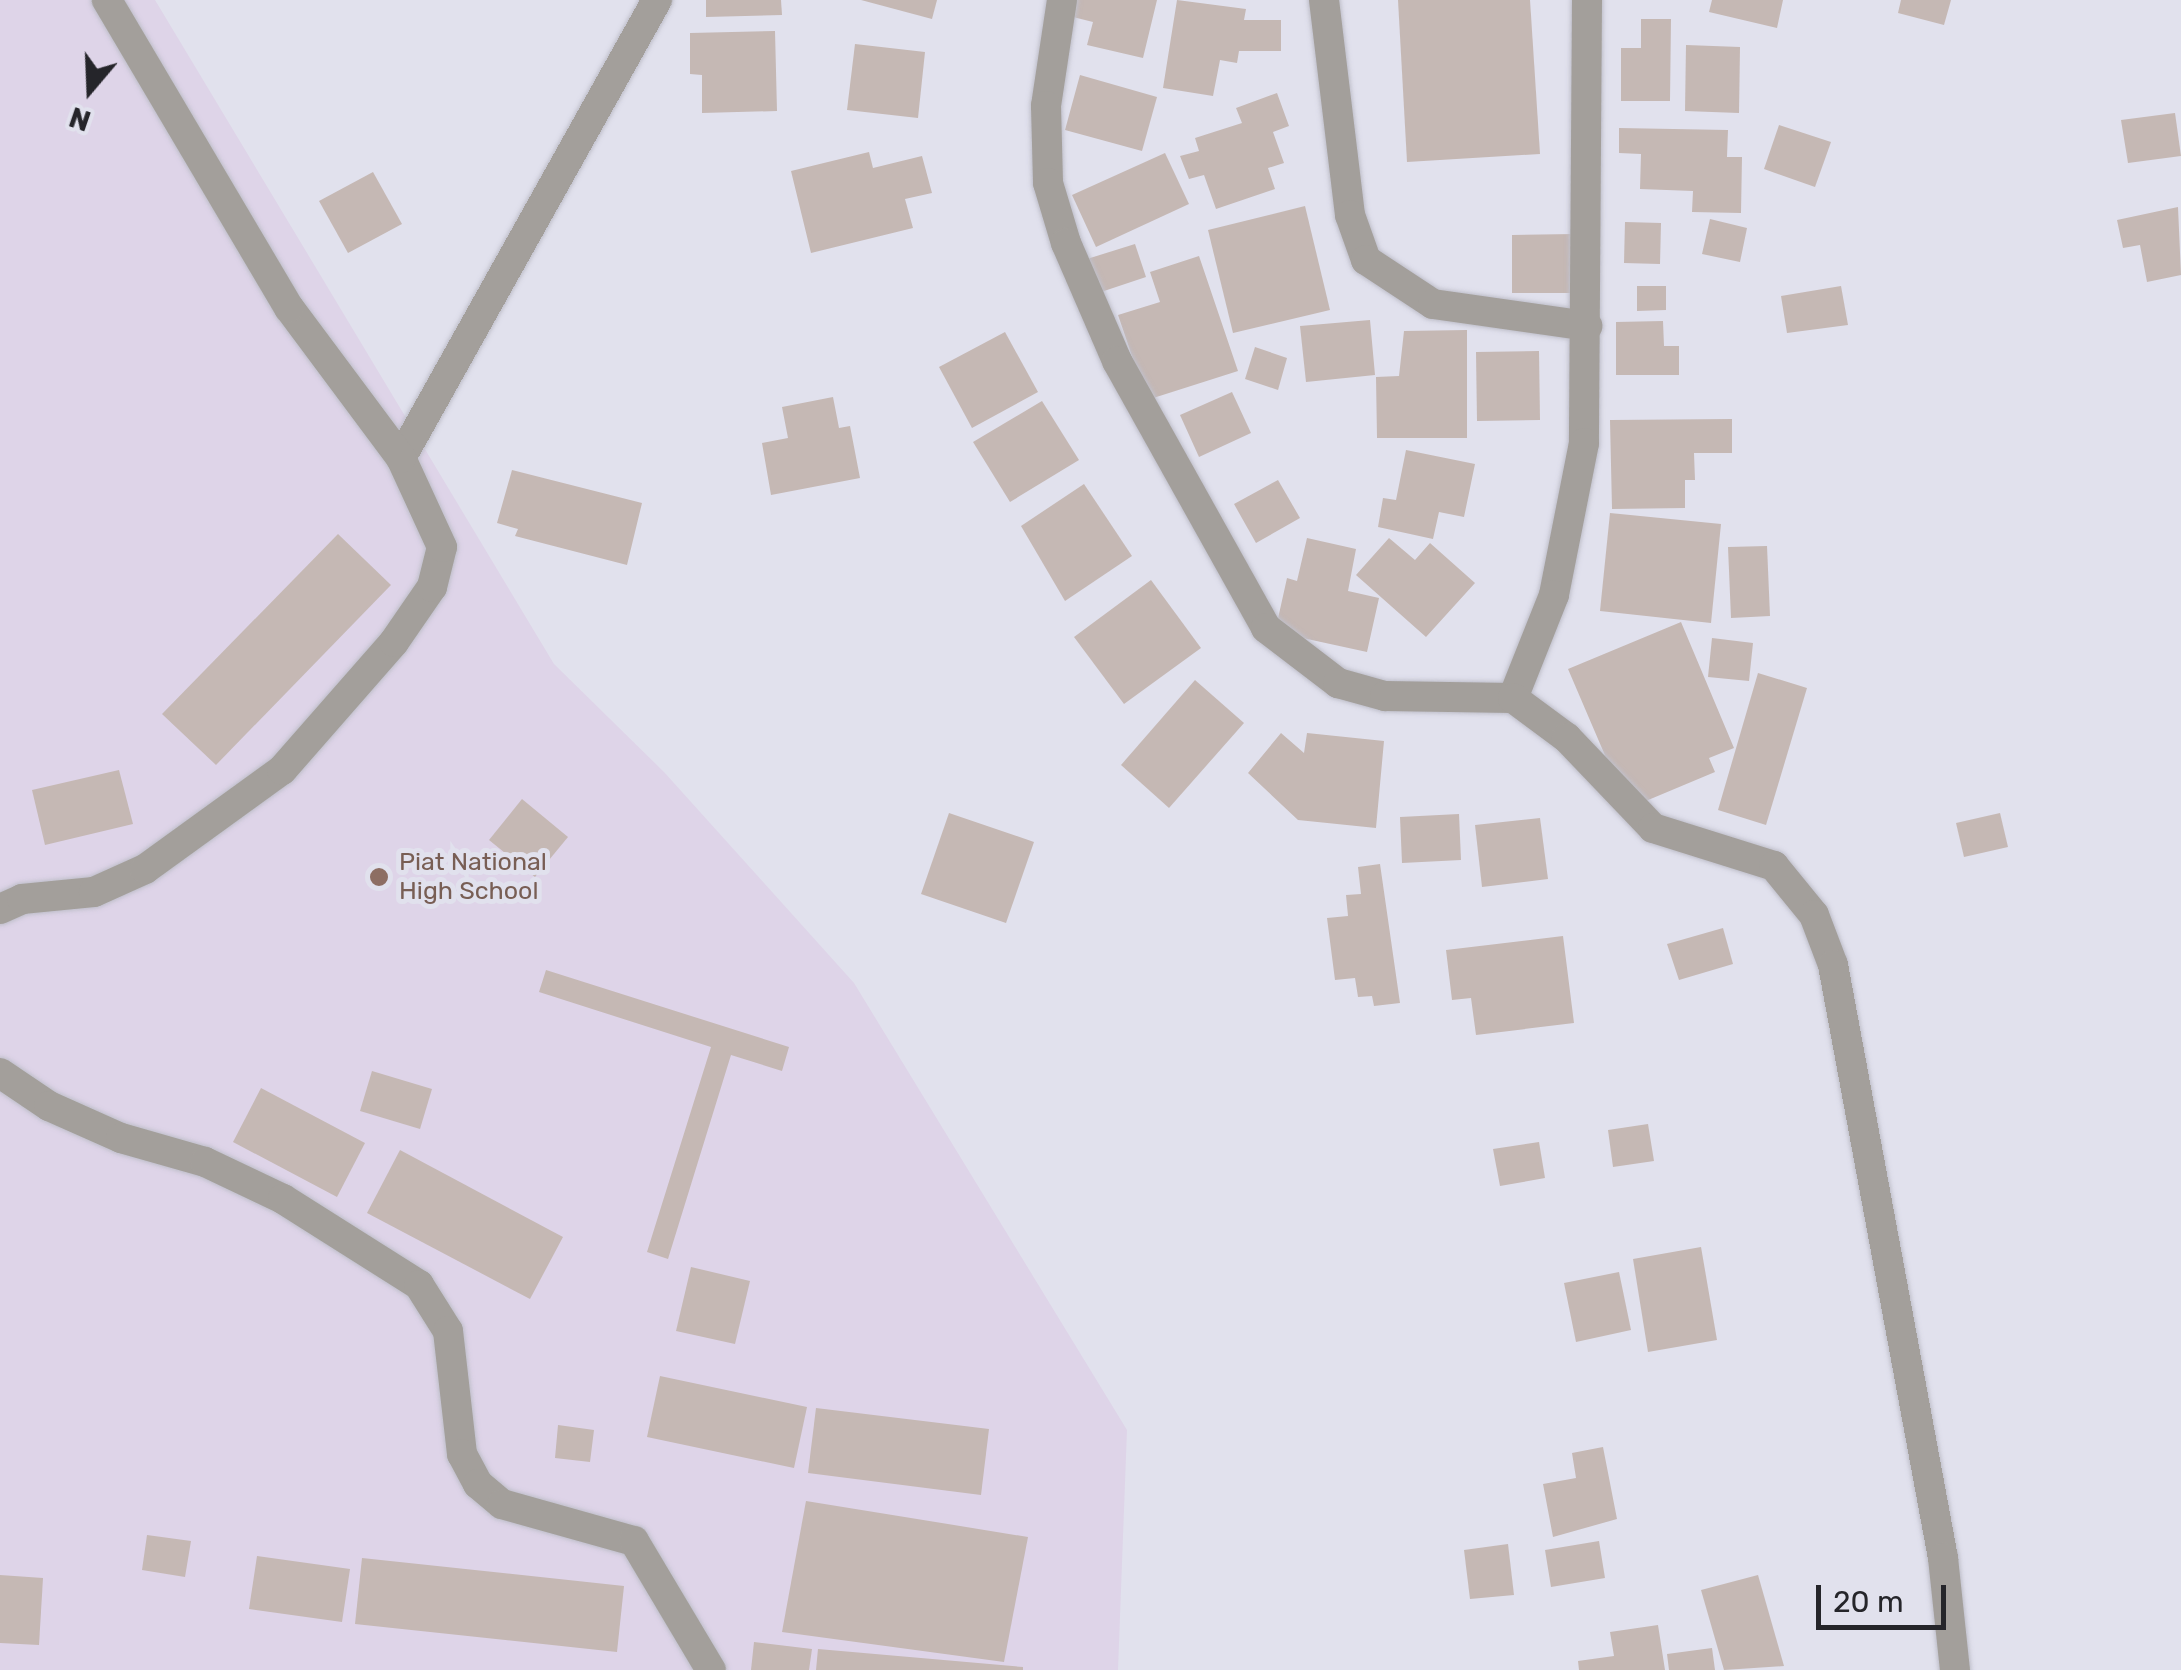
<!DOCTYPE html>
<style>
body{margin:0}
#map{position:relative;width:2181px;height:1670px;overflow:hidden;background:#e1e1ed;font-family:Rubik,sans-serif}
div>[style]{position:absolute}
.education>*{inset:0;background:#ded4e8}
.building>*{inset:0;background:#c5b8b4}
.roads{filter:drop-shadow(0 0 2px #bfbfca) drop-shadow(0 0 2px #bfbfca)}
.minor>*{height:30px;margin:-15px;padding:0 15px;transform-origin:15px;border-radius:15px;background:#a39f9b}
.dots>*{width:28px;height:28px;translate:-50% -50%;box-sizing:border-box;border:5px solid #e1e1ed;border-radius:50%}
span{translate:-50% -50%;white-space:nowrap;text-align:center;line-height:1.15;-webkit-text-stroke:10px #e1e1ed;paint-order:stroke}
.education-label{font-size:25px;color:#785e54}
.left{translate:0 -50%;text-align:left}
.north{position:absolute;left:40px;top:40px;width:100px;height:100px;-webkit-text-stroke:8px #e1e1ed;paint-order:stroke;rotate:199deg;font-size:28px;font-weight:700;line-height:40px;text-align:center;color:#25252a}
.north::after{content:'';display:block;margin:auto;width:35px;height:45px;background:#25252a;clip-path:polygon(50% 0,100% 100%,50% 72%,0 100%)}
.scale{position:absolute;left:1816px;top:1585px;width:130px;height:45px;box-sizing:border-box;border:5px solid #25252a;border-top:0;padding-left:12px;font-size:30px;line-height:35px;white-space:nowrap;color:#25252a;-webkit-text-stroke:8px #e1e1ed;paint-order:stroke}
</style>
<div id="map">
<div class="education">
<div style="clip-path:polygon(0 0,155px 0,554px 664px,664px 772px,854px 983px,1127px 1430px,1118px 1670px,0 1670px)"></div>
</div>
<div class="building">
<div style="clip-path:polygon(706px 0,781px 0,782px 15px,706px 17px)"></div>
<div style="clip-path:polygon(861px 0,937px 0,932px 19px)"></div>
<div style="clip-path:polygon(1073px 0,1157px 0,1143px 58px,1087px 45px,1093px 22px,1069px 16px)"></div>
<div style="clip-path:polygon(1177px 0,1246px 9px,1244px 20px,1281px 20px,1281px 51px,1239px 51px,1237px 63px,1220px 60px,1213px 96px,1163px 88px)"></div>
<div style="clip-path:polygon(1398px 0,1530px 0,1540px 154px,1407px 162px)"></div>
<div style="clip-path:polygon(1712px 0,1783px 0,1777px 28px,1709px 12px)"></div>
<div style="clip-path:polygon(1901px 0,1951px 0,1944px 25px,1898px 13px)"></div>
<div style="clip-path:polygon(1641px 19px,1671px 19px,1670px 101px,1621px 101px,1621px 48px,1641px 48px)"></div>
<div style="clip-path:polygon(775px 31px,777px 111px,702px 113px,702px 75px,690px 74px,690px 33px)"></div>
<div style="clip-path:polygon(855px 44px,925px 52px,918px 118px,847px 110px)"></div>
<div style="clip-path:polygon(1686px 45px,1740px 47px,1739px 113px,1685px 111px)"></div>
<div style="clip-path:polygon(1080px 75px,1157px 97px,1142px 151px,1065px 130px)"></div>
<div style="clip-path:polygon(1277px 93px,1289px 126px,1273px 132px,1284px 163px,1268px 168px,1275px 189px,1216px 209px,1204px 175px,1189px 179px,1180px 156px,1199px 151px,1195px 138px,1242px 123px,1236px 108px)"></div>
<div style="clip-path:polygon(2175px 113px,2181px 156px,2128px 163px,2121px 120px)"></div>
<div style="clip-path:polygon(1779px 125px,1831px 142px,1815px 187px,1764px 169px)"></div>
<div style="clip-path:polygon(1619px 128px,1728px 130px,1727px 157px,1742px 157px,1741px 213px,1692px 212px,1693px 191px,1640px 189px,1641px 154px,1619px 153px)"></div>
<div style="clip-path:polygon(869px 152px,873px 168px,922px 156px,932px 193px,905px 199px,913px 228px,811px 253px,791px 171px)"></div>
<div style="clip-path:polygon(1165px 153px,1189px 204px,1096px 247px,1072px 195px)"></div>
<div style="clip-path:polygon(373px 172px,402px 224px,348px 253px,319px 201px)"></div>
<div style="clip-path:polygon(1305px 206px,1330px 310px,1233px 333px,1208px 230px)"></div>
<div style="clip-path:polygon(2178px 207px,2181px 275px,2147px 282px,2140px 245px,2123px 248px,2117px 220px)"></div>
<div style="clip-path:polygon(1710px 219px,1747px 228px,1740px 262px,1702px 254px)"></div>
<div style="clip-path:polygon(1625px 222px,1661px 223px,1660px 264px,1624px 263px)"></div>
<div style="clip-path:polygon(1574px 234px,1575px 293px,1512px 293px,1512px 235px)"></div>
<div style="clip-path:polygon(1135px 244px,1146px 277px,1098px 293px,1087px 259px)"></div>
<div style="clip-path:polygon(1199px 256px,1238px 371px,1147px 400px,1118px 315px,1160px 302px,1150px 272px)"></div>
<div style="clip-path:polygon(1637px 286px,1666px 286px,1666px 310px,1637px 311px)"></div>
<div style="clip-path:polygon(1841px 286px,1848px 325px,1787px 333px,1781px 296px)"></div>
<div style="clip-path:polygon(1370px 320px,1375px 375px,1306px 382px,1300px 326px)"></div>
<div style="clip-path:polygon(1663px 321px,1664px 346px,1679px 346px,1679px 375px,1616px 375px,1616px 322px)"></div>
<div style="clip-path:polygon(1467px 330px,1467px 438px,1377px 438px,1376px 377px,1399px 376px,1404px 331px)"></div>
<div style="clip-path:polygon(1005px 332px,1038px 392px,972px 428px,939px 367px)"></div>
<div style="clip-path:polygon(1255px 347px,1287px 358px,1278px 390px,1245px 379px)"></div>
<div style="clip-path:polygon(1539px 351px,1540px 420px,1477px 421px,1476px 352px)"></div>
<div style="clip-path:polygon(1232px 392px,1251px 433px,1199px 457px,1180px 415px)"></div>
<div style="clip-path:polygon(833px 397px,839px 428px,850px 426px,860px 478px,771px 495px,762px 443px,788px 438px,782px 407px)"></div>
<div style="clip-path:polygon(1042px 401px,1079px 460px,1010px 502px,973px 442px)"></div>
<div style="clip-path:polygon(1732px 419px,1732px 453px,1694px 453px,1695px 480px,1685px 480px,1685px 508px,1612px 509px,1610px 420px)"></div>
<div style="clip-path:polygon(1406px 450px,1475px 464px,1464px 517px,1439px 512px,1433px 539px,1378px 527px,1383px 498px,1396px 500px)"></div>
<div style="clip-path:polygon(512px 470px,642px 503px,627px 565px,515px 536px,518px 529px,497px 523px)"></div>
<div style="clip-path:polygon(1278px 480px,1300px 518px,1256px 543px,1234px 504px)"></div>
<div style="clip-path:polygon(1084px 484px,1132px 556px,1065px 601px,1021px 526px)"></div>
<div style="clip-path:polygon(1610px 513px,1721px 524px,1711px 623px,1600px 611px)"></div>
<div style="clip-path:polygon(338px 534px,391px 585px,216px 765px,162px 714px)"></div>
<div style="clip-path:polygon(1307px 538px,1356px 549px,1348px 591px,1379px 598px,1367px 652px,1275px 632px,1287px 578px,1297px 581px)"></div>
<div style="clip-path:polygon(1389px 538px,1415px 560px,1430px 543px,1475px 583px,1426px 637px,1356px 575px)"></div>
<div style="clip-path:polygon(1767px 546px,1770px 616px,1731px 618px,1728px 547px)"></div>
<div style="clip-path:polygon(1151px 580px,1201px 648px,1124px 704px,1074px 637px)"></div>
<div style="clip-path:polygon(1681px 622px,1734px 748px,1709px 758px,1715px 772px,1641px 803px,1622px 795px,1568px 669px)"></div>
<div style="clip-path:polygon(1712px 638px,1753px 643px,1749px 681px,1708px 677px)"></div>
<div style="clip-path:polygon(1758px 673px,1807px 688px,1766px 825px,1718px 810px)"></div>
<div style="clip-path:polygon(1195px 680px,1244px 723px,1169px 808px,1121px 765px)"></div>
<div style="clip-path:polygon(1281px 733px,1304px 753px,1307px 733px,1384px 741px,1376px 828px,1298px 820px,1248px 773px)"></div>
<div style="clip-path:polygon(119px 770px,133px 824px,45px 845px,32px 790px)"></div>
<div style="clip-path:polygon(522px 799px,568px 837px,535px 877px,489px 840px)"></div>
<div style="clip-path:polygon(949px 813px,1034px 842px,1006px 923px,921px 894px)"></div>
<div style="clip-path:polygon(2000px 813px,2008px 847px,1964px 857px,1956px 823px)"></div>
<div style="clip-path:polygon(1459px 814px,1461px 860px,1402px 863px,1400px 817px)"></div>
<div style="clip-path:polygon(1540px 818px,1548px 879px,1482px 887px,1475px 825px)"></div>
<div style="clip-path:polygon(1380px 864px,1400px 1003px,1374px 1006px,1372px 996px,1358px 997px,1355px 978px,1335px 980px,1327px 918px,1348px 916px,1346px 895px,1361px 894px,1358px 867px)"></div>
<div style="clip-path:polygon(1723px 928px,1733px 964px,1679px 980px,1667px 944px)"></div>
<div style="clip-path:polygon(1563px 936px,1574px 1023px,1476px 1035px,1471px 998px,1452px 1000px,1446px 950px)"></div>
<div style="clip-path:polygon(546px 970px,789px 1047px,782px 1071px,731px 1055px,668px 1259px,647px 1252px,711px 1047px,539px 992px)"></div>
<div style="clip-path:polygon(372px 1071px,432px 1089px,420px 1129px,360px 1111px)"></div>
<div style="clip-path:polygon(261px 1088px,365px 1143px,337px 1197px,233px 1142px)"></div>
<div style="clip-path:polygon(1648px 1124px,1654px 1161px,1613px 1167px,1608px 1130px)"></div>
<div style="clip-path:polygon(1539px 1142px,1545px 1178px,1500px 1186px,1493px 1149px)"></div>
<div style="clip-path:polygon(400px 1150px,563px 1237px,530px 1299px,367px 1213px)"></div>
<div style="clip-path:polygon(1701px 1247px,1717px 1340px,1648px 1352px,1633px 1259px)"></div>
<div style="clip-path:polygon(691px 1267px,750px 1281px,735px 1344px,676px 1331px)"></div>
<div style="clip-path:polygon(1619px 1272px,1631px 1330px,1576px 1342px,1564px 1283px)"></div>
<div style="clip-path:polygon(660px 1376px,807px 1407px,794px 1468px,647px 1437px)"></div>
<div style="clip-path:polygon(816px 1408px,989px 1429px,981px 1495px,808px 1473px)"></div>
<div style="clip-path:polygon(558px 1425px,594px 1430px,590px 1462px,555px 1458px)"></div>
<div style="clip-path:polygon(1603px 1447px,1617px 1519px,1553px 1537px,1543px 1484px,1576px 1478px,1572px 1453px)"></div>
<div style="clip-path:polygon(806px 1501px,1028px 1537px,1004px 1662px,782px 1632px)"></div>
<div style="clip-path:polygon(147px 1535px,191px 1541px,185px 1577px,142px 1570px)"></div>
<div style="clip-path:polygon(1599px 1541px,1605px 1578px,1551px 1587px,1545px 1550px)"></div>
<div style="clip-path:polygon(1508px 1544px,1514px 1595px,1470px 1599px,1464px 1550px)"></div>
<div style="clip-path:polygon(257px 1556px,350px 1569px,342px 1622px,249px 1609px)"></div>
<div style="clip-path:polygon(362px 1558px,624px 1586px,617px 1652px,355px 1624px)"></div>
<div style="clip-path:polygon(0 1575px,43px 1578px,39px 1645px,0 1643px)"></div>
<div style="clip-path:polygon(1758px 1575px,1784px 1666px,1724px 1670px,1701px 1590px)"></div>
<div style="clip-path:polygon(1658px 1625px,1665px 1670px,1579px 1670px,1578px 1661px,1614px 1656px,1610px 1632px)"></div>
<div style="clip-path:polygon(754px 1642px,812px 1649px,809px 1670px,751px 1670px)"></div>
<div style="clip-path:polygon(1712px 1648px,1715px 1670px,1669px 1670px,1667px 1654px)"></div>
<div style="clip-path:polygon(818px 1649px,1023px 1667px,1023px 1670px,816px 1670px)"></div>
</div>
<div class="roads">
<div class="minor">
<div style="left:1062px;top:0;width:107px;rotate:98.6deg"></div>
<div style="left:1046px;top:106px;width:77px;rotate:88.5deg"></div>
<div style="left:1048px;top:183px;width:63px;rotate:73.3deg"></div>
<div style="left:1066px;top:243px;width:129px;rotate:66.6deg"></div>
<div style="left:1117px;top:361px;width:306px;rotate:60.8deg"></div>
<div style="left:1266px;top:628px;width:91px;rotate:37.4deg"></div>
<div style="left:1338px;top:683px;width:49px;rotate:15.5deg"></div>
<div style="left:1385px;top:696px;width:128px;rotate:0.9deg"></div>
<div style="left:1324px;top:0;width:217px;rotate:83.1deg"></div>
<div style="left:1350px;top:215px;width:48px;rotate:70.4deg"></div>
<div style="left:1366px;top:260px;width:80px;rotate:33.3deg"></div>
<div style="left:1433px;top:304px;width:156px;rotate:8.1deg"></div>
<div style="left:1587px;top:0;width:443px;rotate:90.4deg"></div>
<div style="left:1584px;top:443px;width:155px;rotate:101.2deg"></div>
<div style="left:1554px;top:595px;width:111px;rotate:111.7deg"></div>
<div style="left:1513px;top:698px;width:67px;rotate:36.5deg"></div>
<div style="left:1567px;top:738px;width:124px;rotate:46.3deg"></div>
<div style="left:1653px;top:828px;width:127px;rotate:17.4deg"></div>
<div style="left:1774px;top:866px;width:63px;rotate:50.8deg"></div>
<div style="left:1814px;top:915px;width:53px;rotate:69.2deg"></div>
<div style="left:1833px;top:965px;width:603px;rotate:79.49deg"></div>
<div style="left:1943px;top:1558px;width:113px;rotate:83.9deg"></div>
<div style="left:401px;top:458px;width:525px;rotate:-60.8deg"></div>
<div style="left:0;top:909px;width:24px;rotate:-24deg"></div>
<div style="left:22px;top:899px;width:72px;rotate:-5.6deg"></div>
<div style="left:94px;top:892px;width:56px;rotate:-24.3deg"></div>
<div style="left:145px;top:869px;width:169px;rotate:-35.9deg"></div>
<div style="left:282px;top:770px;width:170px;rotate:-48.8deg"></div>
<div style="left:394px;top:642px;width:67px;rotate:-55.4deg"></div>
<div style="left:432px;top:587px;width:41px;rotate:-76deg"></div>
<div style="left:442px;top:547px;width:98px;rotate:-114.7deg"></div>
<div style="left:401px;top:458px;width:187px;rotate:-126.7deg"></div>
<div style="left:289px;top:308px;width:358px;rotate:-120.6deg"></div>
<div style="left:0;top:1073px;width:59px;rotate:34deg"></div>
<div style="left:49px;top:1106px;width:79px;rotate:24deg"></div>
<div style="left:121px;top:1138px;width:87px;rotate:15.9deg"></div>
<div style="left:205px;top:1162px;width:86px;rotate:25.4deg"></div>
<div style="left:283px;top:1199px;width:161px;rotate:32.3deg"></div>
<div style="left:419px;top:1285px;width:54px;rotate:57.8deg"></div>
<div style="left:448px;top:1331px;width:124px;rotate:83.5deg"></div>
<div style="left:462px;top:1454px;width:34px;rotate:62deg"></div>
<div style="left:478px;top:1484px;width:31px;rotate:40deg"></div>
<div style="left:502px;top:1504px;width:137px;rotate:15.7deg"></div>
<div style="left:634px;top:1541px;width:150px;rotate:59.2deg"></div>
</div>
</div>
<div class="dots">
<div style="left:379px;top:877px;background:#8d6e63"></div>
</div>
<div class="education-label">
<span class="left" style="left:399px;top:877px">Piat National<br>High School</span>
</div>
<div class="north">N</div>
<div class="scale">20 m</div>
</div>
